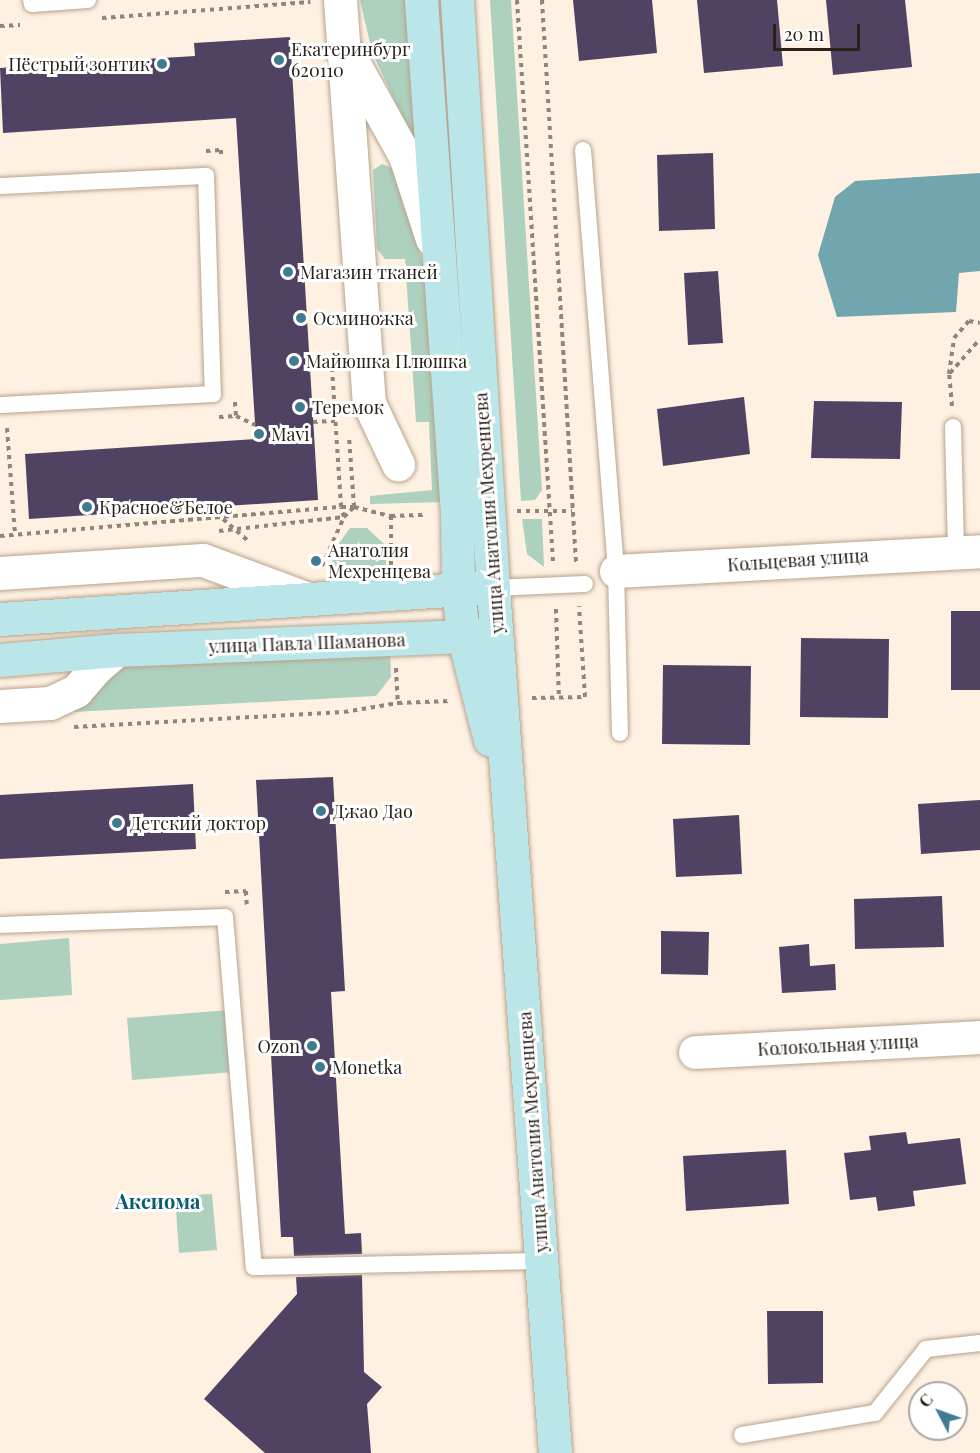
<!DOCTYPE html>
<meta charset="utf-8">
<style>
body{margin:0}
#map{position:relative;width:980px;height:1453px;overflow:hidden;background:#fef1e2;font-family:"Playfair Display",serif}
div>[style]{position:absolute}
.green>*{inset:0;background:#add1be}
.water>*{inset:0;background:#71a6ae}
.building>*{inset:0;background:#504263}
.path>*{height:4px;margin-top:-2px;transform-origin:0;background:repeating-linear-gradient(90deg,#908579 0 4.5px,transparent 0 9px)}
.roads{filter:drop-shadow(0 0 2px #b7a38b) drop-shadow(0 0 2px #b7a38b)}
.lane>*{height:16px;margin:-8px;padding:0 8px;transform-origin:8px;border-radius:8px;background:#fff}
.street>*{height:33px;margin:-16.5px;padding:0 16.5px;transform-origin:16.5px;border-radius:16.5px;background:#fff}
.secondary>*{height:33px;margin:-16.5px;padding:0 16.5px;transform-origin:16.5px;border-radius:16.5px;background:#bae6ea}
.dots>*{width:16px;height:16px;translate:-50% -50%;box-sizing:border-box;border:3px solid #fff;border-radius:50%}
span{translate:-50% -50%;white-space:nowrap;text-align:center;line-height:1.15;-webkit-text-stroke:6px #fff;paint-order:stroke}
.poi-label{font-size:18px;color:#2a2219}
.left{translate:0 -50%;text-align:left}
.right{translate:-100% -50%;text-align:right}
.street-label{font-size:18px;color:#2a2219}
.neighbourhood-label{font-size:20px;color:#095b73;font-weight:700}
.north{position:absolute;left:908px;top:1381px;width:60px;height:60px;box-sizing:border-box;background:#fff;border:2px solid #aaa7a3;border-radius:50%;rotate:311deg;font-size:16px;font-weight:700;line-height:24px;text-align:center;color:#2a2219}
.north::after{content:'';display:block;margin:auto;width:21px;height:27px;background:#3f7c92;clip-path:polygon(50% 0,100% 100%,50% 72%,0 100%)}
.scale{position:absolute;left:773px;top:24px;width:87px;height:27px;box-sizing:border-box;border:3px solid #2a2219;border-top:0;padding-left:8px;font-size:18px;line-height:21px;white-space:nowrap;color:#2a2219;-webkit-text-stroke:4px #fff;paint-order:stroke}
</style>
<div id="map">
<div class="green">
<div style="clip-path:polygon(360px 0,414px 0,423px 161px,372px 52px)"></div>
<div style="clip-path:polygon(490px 0,511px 0,542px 490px,535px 500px,521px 501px)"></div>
<div style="clip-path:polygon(382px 164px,398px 170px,434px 307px,444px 502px,370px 504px,370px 496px,432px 490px,429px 422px,416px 422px,405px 259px,385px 259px,377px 249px,373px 170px)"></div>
<div style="clip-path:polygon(522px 519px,542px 519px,544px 567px,527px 554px)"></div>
<div style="clip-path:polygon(350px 528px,367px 528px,386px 546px,386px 571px,332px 575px,332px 553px)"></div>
<div style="clip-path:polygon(390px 650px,391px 677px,376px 696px,54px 713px,116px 668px,128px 664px)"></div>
<div style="clip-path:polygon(69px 938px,72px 995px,0 1000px,0 944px)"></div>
<div style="clip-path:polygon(229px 1010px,234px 1072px,132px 1080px,127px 1018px)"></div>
<div style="clip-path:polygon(212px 1194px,217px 1250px,179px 1253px,175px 1196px)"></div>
</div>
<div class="water">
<div style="clip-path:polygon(980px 173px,980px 271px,959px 273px,956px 312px,837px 317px,818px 255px,835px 197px,855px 181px)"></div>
</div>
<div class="building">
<div style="clip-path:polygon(573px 0,652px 0,657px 53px,579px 61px)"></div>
<div style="clip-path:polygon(697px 0,777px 0,783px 66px,704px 73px)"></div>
<div style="clip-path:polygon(826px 0,905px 0,912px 67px,833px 75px)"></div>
<div style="clip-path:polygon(290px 37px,318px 500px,29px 519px,25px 454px,256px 439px,236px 118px,3px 133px,0 68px,195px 56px,194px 43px)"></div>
<div style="clip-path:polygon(713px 153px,715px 229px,659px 231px,657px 155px)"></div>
<div style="clip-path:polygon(718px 271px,723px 343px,688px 345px,684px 273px)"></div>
<div style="clip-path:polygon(744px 397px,750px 454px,663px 466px,657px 409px)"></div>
<div style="clip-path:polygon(814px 401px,902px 402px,900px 459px,811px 458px)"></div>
<div style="clip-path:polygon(951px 611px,980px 611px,980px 690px,951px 690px)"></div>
<div style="clip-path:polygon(801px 638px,889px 639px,888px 718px,800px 717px)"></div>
<div style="clip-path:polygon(663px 665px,751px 666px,750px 745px,662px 744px)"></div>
<div style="clip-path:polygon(333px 777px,345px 991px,331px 992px,345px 1234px,361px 1233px,362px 1254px,294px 1256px,293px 1237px,281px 1237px,256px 780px)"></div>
<div style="clip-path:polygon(193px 784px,196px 849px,0 859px,0 795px)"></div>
<div style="clip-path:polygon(980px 800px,980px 850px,921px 854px,918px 804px)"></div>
<div style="clip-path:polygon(739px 815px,742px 874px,676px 877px,673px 819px)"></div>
<div style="clip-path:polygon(942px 896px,944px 947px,855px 949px,854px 899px)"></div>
<div style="clip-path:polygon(661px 931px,709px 932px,708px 975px,661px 974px)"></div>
<div style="clip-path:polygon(809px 944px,810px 966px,835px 964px,836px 990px,782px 993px,779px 947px)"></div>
<div style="clip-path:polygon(906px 1132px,908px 1144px,960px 1138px,966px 1184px,913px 1191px,915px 1206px,878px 1211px,876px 1197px,850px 1200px,844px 1153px,871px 1150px,869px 1136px)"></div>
<div style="clip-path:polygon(786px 1150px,789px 1204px,686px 1211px,683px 1156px)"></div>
<div style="clip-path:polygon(362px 1275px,364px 1372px,382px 1387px,367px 1404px,371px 1453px,265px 1453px,204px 1399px,297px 1294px,296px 1277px)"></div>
<div style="clip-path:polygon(767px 1311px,823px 1311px,823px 1383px,768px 1384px)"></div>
</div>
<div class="path">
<div style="left:517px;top:0;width:563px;rotate:86.33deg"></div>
<div style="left:542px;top:0;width:563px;rotate:86.54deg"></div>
<div style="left:102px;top:18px;width:209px;rotate:-4.4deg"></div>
<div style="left:0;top:26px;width:20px;rotate:-3deg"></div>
<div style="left:206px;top:151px;width:15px;rotate:-4deg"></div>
<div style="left:221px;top:150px;width:8px;rotate:90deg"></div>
<div style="left:950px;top:373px;width:45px;rotate:-48.6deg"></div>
<div style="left:235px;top:402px;width:14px;rotate:86deg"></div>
<div style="left:952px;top:406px;width:32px;rotate:-95deg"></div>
<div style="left:949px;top:374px;width:36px;rotate:-82deg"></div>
<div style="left:954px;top:338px;width:23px;rotate:-49deg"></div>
<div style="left:969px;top:321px;width:11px;rotate:10deg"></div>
<div style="left:219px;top:417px;width:17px;rotate:-3deg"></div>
<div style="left:236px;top:416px;width:21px;rotate:25deg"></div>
<div style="left:313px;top:422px;width:22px;rotate:-3deg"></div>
<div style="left:7px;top:428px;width:107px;rotate:85.7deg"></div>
<div style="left:517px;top:511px;width:55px"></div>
<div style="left:223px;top:519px;width:35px;rotate:41deg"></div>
<div style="left:219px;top:531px;width:126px;rotate:-6.4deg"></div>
<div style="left:344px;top:517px;width:14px;rotate:-45deg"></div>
<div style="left:354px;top:507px;width:69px;rotate:-94.1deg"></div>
<div style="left:0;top:536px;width:342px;rotate:-4.9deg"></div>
<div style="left:341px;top:507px;width:13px"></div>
<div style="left:354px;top:507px;width:38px;rotate:14deg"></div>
<div style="left:391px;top:516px;width:35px;rotate:-2deg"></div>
<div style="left:391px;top:565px;width:49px;rotate:-90deg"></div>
<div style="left:322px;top:566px;width:54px;rotate:-65.8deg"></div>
<div style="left:344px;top:517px;width:10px;rotate:-107deg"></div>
<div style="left:341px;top:507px;width:141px;rotate:-93.7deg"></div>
<div style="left:556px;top:609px;width:89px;rotate:88.1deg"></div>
<div style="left:396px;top:668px;width:35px;rotate:87deg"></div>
<div style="left:532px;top:698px;width:53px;rotate:-1.1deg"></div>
<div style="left:585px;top:697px;width:91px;rotate:-93.8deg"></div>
<div style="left:74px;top:727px;width:270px;rotate:-3.2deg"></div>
<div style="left:344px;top:712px;width:55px;rotate:-9.5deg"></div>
<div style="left:398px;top:703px;width:52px;rotate:-2.2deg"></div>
<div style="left:225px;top:892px;width:21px;rotate:-3deg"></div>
<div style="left:246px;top:891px;width:17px;rotate:87deg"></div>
</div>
<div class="roads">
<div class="lane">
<div style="left:31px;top:0;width:4px;rotate:76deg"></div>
<div style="left:32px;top:4px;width:56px;rotate:-4.1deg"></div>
<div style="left:583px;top:150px;width:422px;rotate:85.5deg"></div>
<div style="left:616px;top:571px;width:162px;rotate:88.6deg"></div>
<div style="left:0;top:186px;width:206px;rotate:-2.8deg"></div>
<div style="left:206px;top:176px;width:218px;rotate:88.2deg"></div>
<div style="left:213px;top:394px;width:213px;rotate:177deg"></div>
<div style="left:953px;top:427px;width:124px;rotate:88.6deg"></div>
<div style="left:493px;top:588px;width:92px;rotate:-2.5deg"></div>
<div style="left:0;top:925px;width:225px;rotate:-2deg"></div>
<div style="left:225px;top:917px;width:351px;rotate:85.3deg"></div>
<div style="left:254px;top:1267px;width:288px;rotate:-1.2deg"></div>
<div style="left:742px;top:1435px;width:135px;rotate:-9.4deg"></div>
<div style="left:875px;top:1413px;width:82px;rotate:-51.4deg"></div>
<div style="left:926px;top:1349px;width:54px;rotate:-6.3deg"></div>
</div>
<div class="street">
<div style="left:340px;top:0;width:404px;rotate:85.9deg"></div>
<div style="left:369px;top:403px;width:68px;rotate:64.6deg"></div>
<div style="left:349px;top:55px;width:115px;rotate:61deg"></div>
<div style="left:405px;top:156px;width:87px;rotate:72deg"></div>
<div style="left:616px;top:571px;width:365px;rotate:-3.1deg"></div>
<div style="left:0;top:573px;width:203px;rotate:-3.7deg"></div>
<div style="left:203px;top:560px;width:112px;rotate:20.4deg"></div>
<div style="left:0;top:706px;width:50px;rotate:-3.4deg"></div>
<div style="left:50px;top:703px;width:29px;rotate:-25deg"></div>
<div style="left:76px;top:691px;width:33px;rotate:-49deg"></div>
<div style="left:98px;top:666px;width:25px;rotate:-40deg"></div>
<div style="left:695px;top:1052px;width:285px;rotate:-3deg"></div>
</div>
<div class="secondary">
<div style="left:421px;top:0;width:514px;rotate:85.99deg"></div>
<div style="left:457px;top:513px;width:76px;rotate:89.2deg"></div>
<div style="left:458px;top:589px;width:46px;rotate:83.8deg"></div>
<div style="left:463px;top:635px;width:108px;rotate:75.6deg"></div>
<div style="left:457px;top:0;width:589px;rotate:86.5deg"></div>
<div style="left:493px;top:588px;width:867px;rotate:85.9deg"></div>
<div style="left:0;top:619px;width:480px;rotate:-3.7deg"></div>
<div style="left:0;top:660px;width:117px;rotate:-4.9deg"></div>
<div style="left:117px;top:650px;width:366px;rotate:-2.3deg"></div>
</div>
</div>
<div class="dots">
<div style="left:279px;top:60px;background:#3f7c92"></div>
<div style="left:162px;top:64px;background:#3f7c92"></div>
<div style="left:288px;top:272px;background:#3f7c92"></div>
<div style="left:301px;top:318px;background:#3f7c92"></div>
<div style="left:294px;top:361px;background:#3f7c92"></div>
<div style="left:300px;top:407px;background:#3f7c92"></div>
<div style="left:259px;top:434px;background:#3f7c92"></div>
<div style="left:87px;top:507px;background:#3f7c92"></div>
<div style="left:316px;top:561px;background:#3f7c92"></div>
<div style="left:321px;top:811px;background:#3f7c92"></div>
<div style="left:117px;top:823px;background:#3f7c92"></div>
<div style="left:312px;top:1046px;background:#3f7c92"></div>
<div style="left:320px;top:1067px;background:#3f7c92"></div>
</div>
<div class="poi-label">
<span class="left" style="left:291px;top:60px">Екатеринбург<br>620110</span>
<span class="right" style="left:150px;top:64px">Пёстрый зонтик</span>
<span class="left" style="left:300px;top:272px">Магазин тканей</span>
<span class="left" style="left:313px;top:318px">Осминожка</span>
<span class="left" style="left:306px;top:361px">Майюшка Плюшка</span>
<span class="left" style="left:312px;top:407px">Теремок</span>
<span class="left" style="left:271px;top:434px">Mavi</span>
<span class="left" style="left:99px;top:507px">Красное&amp;Белое</span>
<span class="left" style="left:328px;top:561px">Анатолия<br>Мехренцева</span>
<span class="left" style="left:333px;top:811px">Джао Дао</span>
<span class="left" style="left:130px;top:823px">Детский доктор</span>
<span class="right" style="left:300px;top:1046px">Ozon</span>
<span class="left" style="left:332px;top:1067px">Monetka</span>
</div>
<div class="street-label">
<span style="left:489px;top:513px;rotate:-94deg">улица Анатолия Мехренцева</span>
<span style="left:798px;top:560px;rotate:-4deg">Кольцевая улица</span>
<span style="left:307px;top:643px;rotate:-2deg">улица Павла Шаманова</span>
<span style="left:838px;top:1045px;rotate:-3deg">Колокольная улица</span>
<span style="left:533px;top:1132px;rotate:-94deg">улица Анатолия Мехренцева</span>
</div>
<div class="neighbourhood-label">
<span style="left:158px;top:1200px">Аксиома</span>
</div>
<div class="north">С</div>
<div class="scale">20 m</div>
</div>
